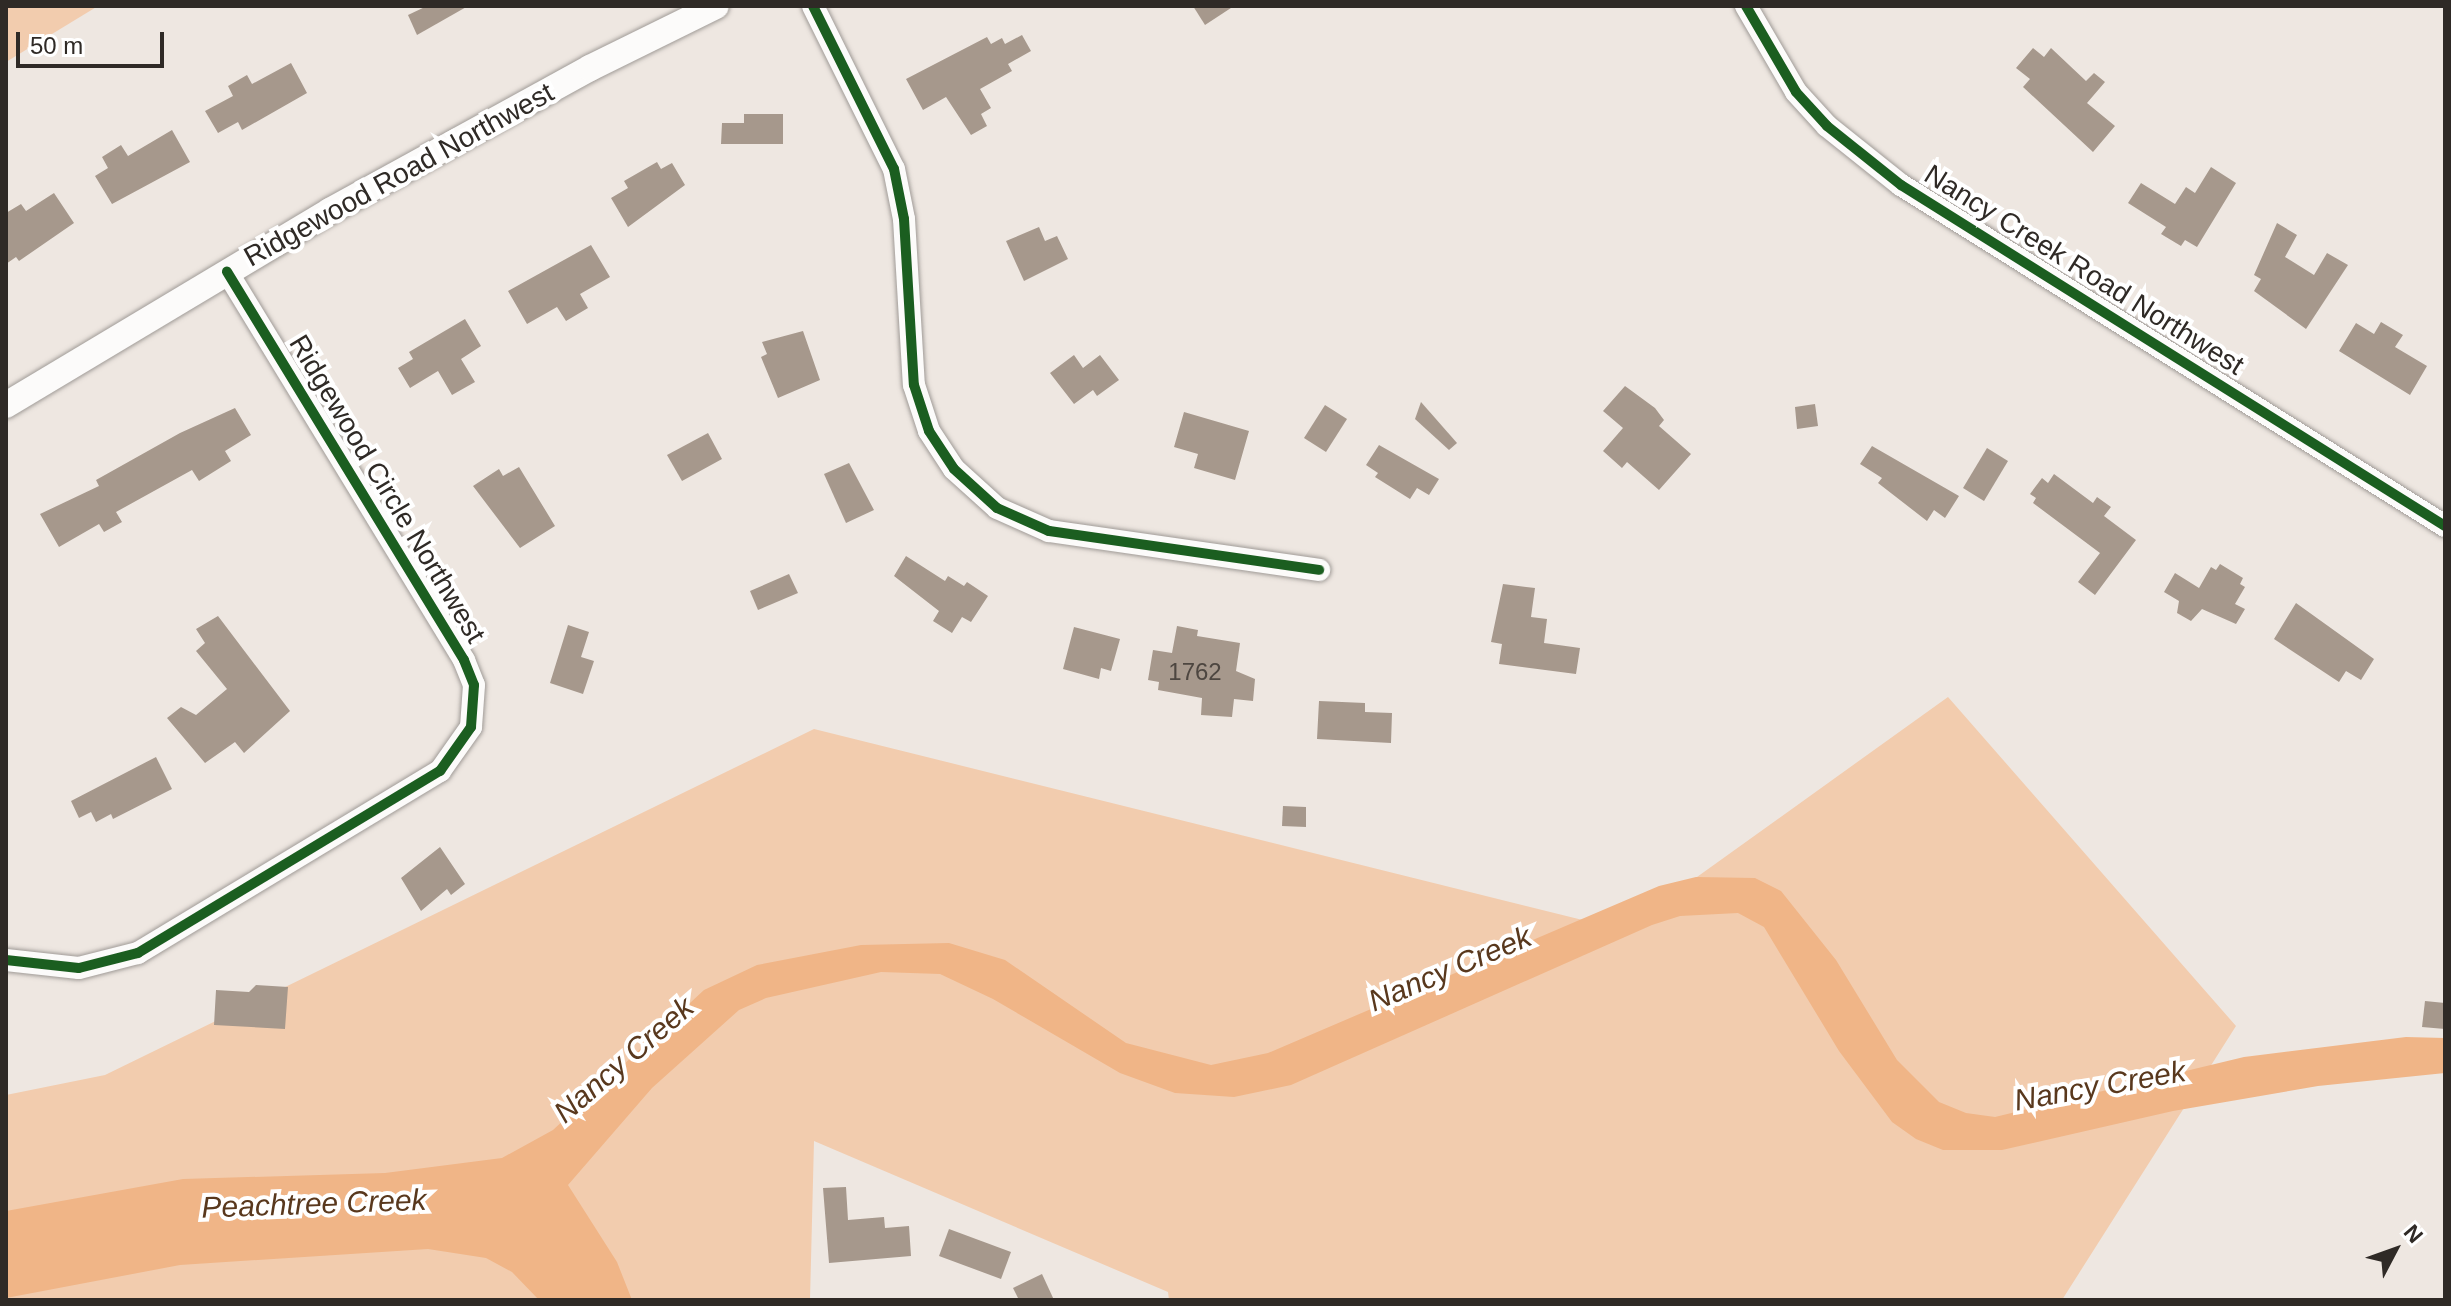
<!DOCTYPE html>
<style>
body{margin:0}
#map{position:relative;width:2451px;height:1306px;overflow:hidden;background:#eee7e1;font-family:Arial,sans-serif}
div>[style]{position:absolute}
.green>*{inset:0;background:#f2ccae}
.water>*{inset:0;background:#f0b587}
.building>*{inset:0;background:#a6988c}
.roads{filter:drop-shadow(0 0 2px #a09b97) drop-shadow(0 0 2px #a09b97)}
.minor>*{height:22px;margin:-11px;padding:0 11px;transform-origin:11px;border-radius:11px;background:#fcfbfa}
.tertiary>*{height:26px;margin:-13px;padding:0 13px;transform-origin:13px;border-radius:13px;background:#fcfbfa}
.cycleway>*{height:10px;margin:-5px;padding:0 5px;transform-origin:5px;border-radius:5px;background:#1b5e20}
span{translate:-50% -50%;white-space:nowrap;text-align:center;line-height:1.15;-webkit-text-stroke:8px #fff;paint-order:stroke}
.number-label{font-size:24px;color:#4d4640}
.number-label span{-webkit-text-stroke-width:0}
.street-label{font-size:28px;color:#2f2a26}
.water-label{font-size:30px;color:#59381d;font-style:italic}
.frame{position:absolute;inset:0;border:8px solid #2f2a26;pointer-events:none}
.north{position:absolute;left:2355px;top:1210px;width:80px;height:80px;-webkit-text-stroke:6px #fff;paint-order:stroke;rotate:49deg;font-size:22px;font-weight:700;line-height:32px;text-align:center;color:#2f2a26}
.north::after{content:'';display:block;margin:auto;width:28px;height:36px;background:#2f2a26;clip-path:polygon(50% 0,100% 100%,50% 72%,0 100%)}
.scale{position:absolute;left:16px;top:32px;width:148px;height:36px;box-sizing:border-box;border:4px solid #2f2a26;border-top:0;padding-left:10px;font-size:24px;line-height:28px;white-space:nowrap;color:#2f2a26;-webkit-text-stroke:6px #fff;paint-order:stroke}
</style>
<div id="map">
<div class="green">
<div style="clip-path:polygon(6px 6px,98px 6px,6px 62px)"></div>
<div style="clip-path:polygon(1948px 697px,2236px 1026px,2062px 1300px,1169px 1300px,1168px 1292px,814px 1141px,810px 1300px,6px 1300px,6px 1095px,105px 1075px,814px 729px,1623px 930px)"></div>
</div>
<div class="water">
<div style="clip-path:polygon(1696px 877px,1755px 878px,1781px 891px,1836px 960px,1897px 1060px,1939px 1102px,1966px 1113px,1995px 1117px,2244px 1057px,2406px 1037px,2445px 1038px,2445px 1073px,2318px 1086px,2173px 1111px,2002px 1150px,1943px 1150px,1916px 1139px,1892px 1122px,1839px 1051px,1764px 927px,1738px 913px,1680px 916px,1652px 925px,1291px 1085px,1234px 1097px,1175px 1093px,1120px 1073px,993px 999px,940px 974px,881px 972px,766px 998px,739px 1010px,652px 1088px,568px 1185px,617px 1262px,632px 1300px,539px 1300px,512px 1272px,486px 1258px,428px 1249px,180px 1265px,6px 1298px,6px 1211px,183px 1179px,385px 1173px,502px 1158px,553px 1130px,704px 990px,757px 965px,861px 945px,949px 943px,1005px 960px,1126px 1043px,1211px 1065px,1268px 1053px,1659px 886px)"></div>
</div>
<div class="building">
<div style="clip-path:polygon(427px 6px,468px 6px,417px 35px,408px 15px)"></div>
<div style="clip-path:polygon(1193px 6px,1234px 6px,1205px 25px)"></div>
<div style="clip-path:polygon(1022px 35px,1031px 51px,1008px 64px,1012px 71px,980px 89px,991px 108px,981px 114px,987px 126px,971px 135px,946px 97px,923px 110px,906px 79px,987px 37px,991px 44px,1002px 38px,1005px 44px)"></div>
<div style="clip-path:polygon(2033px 48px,2044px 57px,2051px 48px,2086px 81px,2094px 73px,2105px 82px,2087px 103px,2115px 126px,2093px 152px,2023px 87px,2030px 79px,2016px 68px)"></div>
<div style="clip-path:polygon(291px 63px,307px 93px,242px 130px,238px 122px,218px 133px,205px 111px,233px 96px,228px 86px,247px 75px,252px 84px)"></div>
<div style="clip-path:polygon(744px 114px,783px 114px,783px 144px,721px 144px,722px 123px,744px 123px)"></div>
<div style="clip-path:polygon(172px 130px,190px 162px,112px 204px,95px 176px,108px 168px,102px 157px,121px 145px,128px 156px)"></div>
<div style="clip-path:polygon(657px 162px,661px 169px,672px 163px,685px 185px,628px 227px,611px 198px,628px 188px,624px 181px)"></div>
<div style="clip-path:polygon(2211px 167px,2236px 183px,2197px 247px,2185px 240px,2181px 246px,2161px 234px,2166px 227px,2128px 203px,2141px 183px,2175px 204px,2186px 187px,2195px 193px)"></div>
<div style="clip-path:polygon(54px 193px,74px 223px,19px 261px,16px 257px,6px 264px,6px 213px,21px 204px,26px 211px)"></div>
<div style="clip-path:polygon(2277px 223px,2297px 235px,2285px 257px,2314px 275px,2327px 253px,2348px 265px,2306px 329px,2254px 291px,2261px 279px,2254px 275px)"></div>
<div style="clip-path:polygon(1039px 227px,1045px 241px,1057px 236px,1068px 259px,1024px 281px,1006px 241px)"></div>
<div style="clip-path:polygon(591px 245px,610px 277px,580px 294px,588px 308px,566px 321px,557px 307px,527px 324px,508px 291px)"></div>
<div style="clip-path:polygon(465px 319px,481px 346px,461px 359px,475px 382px,452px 395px,438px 371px,410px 388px,398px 368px,413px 359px,409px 352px)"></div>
<div style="clip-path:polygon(2381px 322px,2403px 335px,2395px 347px,2427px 366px,2410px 395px,2339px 351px,2356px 323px,2374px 334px)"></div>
<div style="clip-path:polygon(803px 331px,820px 380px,778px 398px,761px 357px,767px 354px,762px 342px)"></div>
<div style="clip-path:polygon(1074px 355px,1083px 368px,1100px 355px,1119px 380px,1097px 396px,1093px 390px,1074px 404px,1050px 373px)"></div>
<div style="clip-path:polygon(1625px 386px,1655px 408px,1664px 420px,1659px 426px,1691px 454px,1659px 490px,1627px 462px,1622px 468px,1603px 451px,1623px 428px,1603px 411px)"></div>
<div style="clip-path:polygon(1421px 402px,1457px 443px,1449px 450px,1415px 419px)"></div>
<div style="clip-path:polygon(1815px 404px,1818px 426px,1797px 429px,1795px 407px)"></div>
<div style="clip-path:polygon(1325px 405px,1347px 419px,1326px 452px,1304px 438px)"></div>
<div style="clip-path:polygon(235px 408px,251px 435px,225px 451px,231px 461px,199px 481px,192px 470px,116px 512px,122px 522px,104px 532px,99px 524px,59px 547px,40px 514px,99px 486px,96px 480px,180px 433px)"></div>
<div style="clip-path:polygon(1184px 412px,1249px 431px,1235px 480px,1194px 468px,1198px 454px,1174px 447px)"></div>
<div style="clip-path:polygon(708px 433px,722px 459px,682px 481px,667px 455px)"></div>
<div style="clip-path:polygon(1379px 445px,1439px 479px,1429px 495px,1417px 488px,1410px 499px,1375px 477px,1378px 473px,1366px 465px)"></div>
<div style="clip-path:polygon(1872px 446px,1959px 496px,1945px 518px,1934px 510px,1927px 521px,1878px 483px,1882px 478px,1860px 464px)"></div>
<div style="clip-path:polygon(1987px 448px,2008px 461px,1984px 501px,1963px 488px)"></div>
<div style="clip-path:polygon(849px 463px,874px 510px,846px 523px,824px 474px)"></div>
<div style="clip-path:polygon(519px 467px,555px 526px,520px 548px,473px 486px,499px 469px,503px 476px)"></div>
<div style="clip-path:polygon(2054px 474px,2093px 503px,2097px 497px,2111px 507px,2104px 516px,2136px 540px,2095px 595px,2078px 582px,2100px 553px,2033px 503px,2036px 498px,2030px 494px,2042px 478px,2048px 483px)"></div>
<div style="clip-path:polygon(906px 556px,945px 581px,948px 576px,964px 586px,967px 582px,988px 596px,971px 622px,962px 617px,952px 633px,933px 621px,939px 611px,894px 576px)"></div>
<div style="clip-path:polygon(2220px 564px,2243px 578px,2240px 584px,2245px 587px,2235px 604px,2245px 609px,2236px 624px,2202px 609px,2191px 621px,2177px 613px,2179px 601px,2164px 592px,2175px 573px,2199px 588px,2211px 567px,2216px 570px)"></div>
<div style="clip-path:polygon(789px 574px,798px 593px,758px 610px,750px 591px)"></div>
<div style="clip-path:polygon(1503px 584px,1535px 588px,1531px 617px,1547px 619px,1544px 643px,1580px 648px,1576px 674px,1499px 664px,1502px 644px,1491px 642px)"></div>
<div style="clip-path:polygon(2296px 603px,2374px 659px,2361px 680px,2346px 671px,2339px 682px,2274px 639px)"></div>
<div style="clip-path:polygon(218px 616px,290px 711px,244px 753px,235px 742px,205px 763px,167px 718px,181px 707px,196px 715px,227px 689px,196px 651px,205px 643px,196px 629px)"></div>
<div style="clip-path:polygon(568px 625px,589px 632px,581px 657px,594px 661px,583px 694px,550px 683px)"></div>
<div style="clip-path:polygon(1177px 626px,1198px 630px,1197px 636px,1240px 643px,1236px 671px,1255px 679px,1253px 701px,1234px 699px,1232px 717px,1201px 715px,1202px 698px,1158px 690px,1159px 682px,1148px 680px,1153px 650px,1172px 653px)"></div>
<div style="clip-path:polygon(1074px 627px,1120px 639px,1111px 671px,1101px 668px,1099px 679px,1063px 669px)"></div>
<div style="clip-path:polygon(1319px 701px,1365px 703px,1365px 712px,1392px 713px,1391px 743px,1317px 739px)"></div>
<div style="clip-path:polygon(156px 757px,172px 789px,113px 819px,111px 814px,96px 822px,91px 812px,79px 818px,71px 801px)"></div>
<div style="clip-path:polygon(1283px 806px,1306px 807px,1306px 827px,1282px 826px)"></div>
<div style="clip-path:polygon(440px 847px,465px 884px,451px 895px,447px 889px,421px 911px,401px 878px)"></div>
<div style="clip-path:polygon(256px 985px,288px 987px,285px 1029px,214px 1025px,216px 990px,249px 992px)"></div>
<div style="clip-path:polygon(2425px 1001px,2445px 1003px,2445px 1029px,2422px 1027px)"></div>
<div style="clip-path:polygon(846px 1187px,848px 1220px,884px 1217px,885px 1228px,909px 1226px,911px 1256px,829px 1263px,823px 1188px)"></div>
<div style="clip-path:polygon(949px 1229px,1011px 1252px,1001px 1279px,939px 1256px)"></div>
<div style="clip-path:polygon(1042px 1274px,1054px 1300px,1019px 1300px,1013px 1288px)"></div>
</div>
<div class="roads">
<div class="minor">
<div style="left:813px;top:6px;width:182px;rotate:63.6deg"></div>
<div style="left:894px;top:169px;width:51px;rotate:78.7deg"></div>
<div style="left:904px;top:219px;width:166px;rotate:86.6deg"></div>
<div style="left:914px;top:385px;width:48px;rotate:71.9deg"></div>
<div style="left:929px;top:431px;width:45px;rotate:56.7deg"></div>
<div style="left:954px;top:469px;width:58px;rotate:42.2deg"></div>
<div style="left:997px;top:508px;width:57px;rotate:23.9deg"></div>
<div style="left:1049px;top:531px;width:273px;rotate:8.2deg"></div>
<div style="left:1746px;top:6px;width:99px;rotate:59.8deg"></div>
<div style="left:1796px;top:92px;width:46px;rotate:47.6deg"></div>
<div style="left:1827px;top:126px;width:95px;rotate:38.6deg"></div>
<div style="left:1901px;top:185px;width:642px;rotate:32.08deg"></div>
<div style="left:6px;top:960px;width:73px;rotate:6.3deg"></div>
<div style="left:79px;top:968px;width:61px;rotate:-14.3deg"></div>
<div style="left:138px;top:953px;width:353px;rotate:-31.1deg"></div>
<div style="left:440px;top:771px;width:54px;rotate:-54.8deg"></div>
<div style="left:471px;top:727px;width:42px;rotate:-85.9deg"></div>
<div style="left:474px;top:685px;width:27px;rotate:-112deg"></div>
<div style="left:464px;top:660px;width:455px;rotate:-121.4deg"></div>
</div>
<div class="tertiary">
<div style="left:6px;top:405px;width:378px;rotate:-30.9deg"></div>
<div style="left:330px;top:211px;width:297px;rotate:-28.8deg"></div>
<div style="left:590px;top:68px;width:140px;rotate:-26.2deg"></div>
</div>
</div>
<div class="cycleway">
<div style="left:813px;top:6px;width:182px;rotate:63.6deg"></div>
<div style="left:894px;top:169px;width:51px;rotate:78.7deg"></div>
<div style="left:904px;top:219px;width:166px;rotate:86.6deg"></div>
<div style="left:914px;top:385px;width:48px;rotate:71.9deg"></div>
<div style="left:929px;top:431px;width:45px;rotate:56.7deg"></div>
<div style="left:954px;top:469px;width:58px;rotate:42.2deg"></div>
<div style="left:997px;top:508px;width:57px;rotate:23.9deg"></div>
<div style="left:1049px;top:531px;width:273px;rotate:8.2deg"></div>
<div style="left:1746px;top:6px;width:99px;rotate:59.8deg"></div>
<div style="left:1796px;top:92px;width:46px;rotate:47.6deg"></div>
<div style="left:1827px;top:126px;width:95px;rotate:38.6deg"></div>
<div style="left:1901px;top:185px;width:642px;rotate:32.08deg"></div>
<div style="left:6px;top:960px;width:73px;rotate:6.3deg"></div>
<div style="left:79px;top:968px;width:61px;rotate:-14.3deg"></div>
<div style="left:138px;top:953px;width:353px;rotate:-31.1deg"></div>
<div style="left:440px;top:771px;width:54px;rotate:-54.8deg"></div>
<div style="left:471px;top:727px;width:42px;rotate:-85.9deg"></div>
<div style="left:474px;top:685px;width:27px;rotate:-112deg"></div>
<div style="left:464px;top:660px;width:455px;rotate:-121.4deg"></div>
</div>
<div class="number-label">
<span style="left:1195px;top:672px">1762</span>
</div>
<div class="street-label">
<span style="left:399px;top:175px;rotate:-29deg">Ridgewood Road Northwest</span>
<span style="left:2084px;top:270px;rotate:32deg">Nancy Creek Road Northwest</span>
<span style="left:387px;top:489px;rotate:59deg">Ridgewood Circle Northwest</span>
</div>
<div class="water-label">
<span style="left:1450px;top:969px;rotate:-23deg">Nancy Creek</span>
<span style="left:624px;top:1060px;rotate:-41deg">Nancy Creek</span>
<span style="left:2100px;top:1086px;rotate:-10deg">Nancy Creek</span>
<span style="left:314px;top:1204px;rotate:-2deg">Peachtree Creek</span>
</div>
<div class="frame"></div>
<div class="north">N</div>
<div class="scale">50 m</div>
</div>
